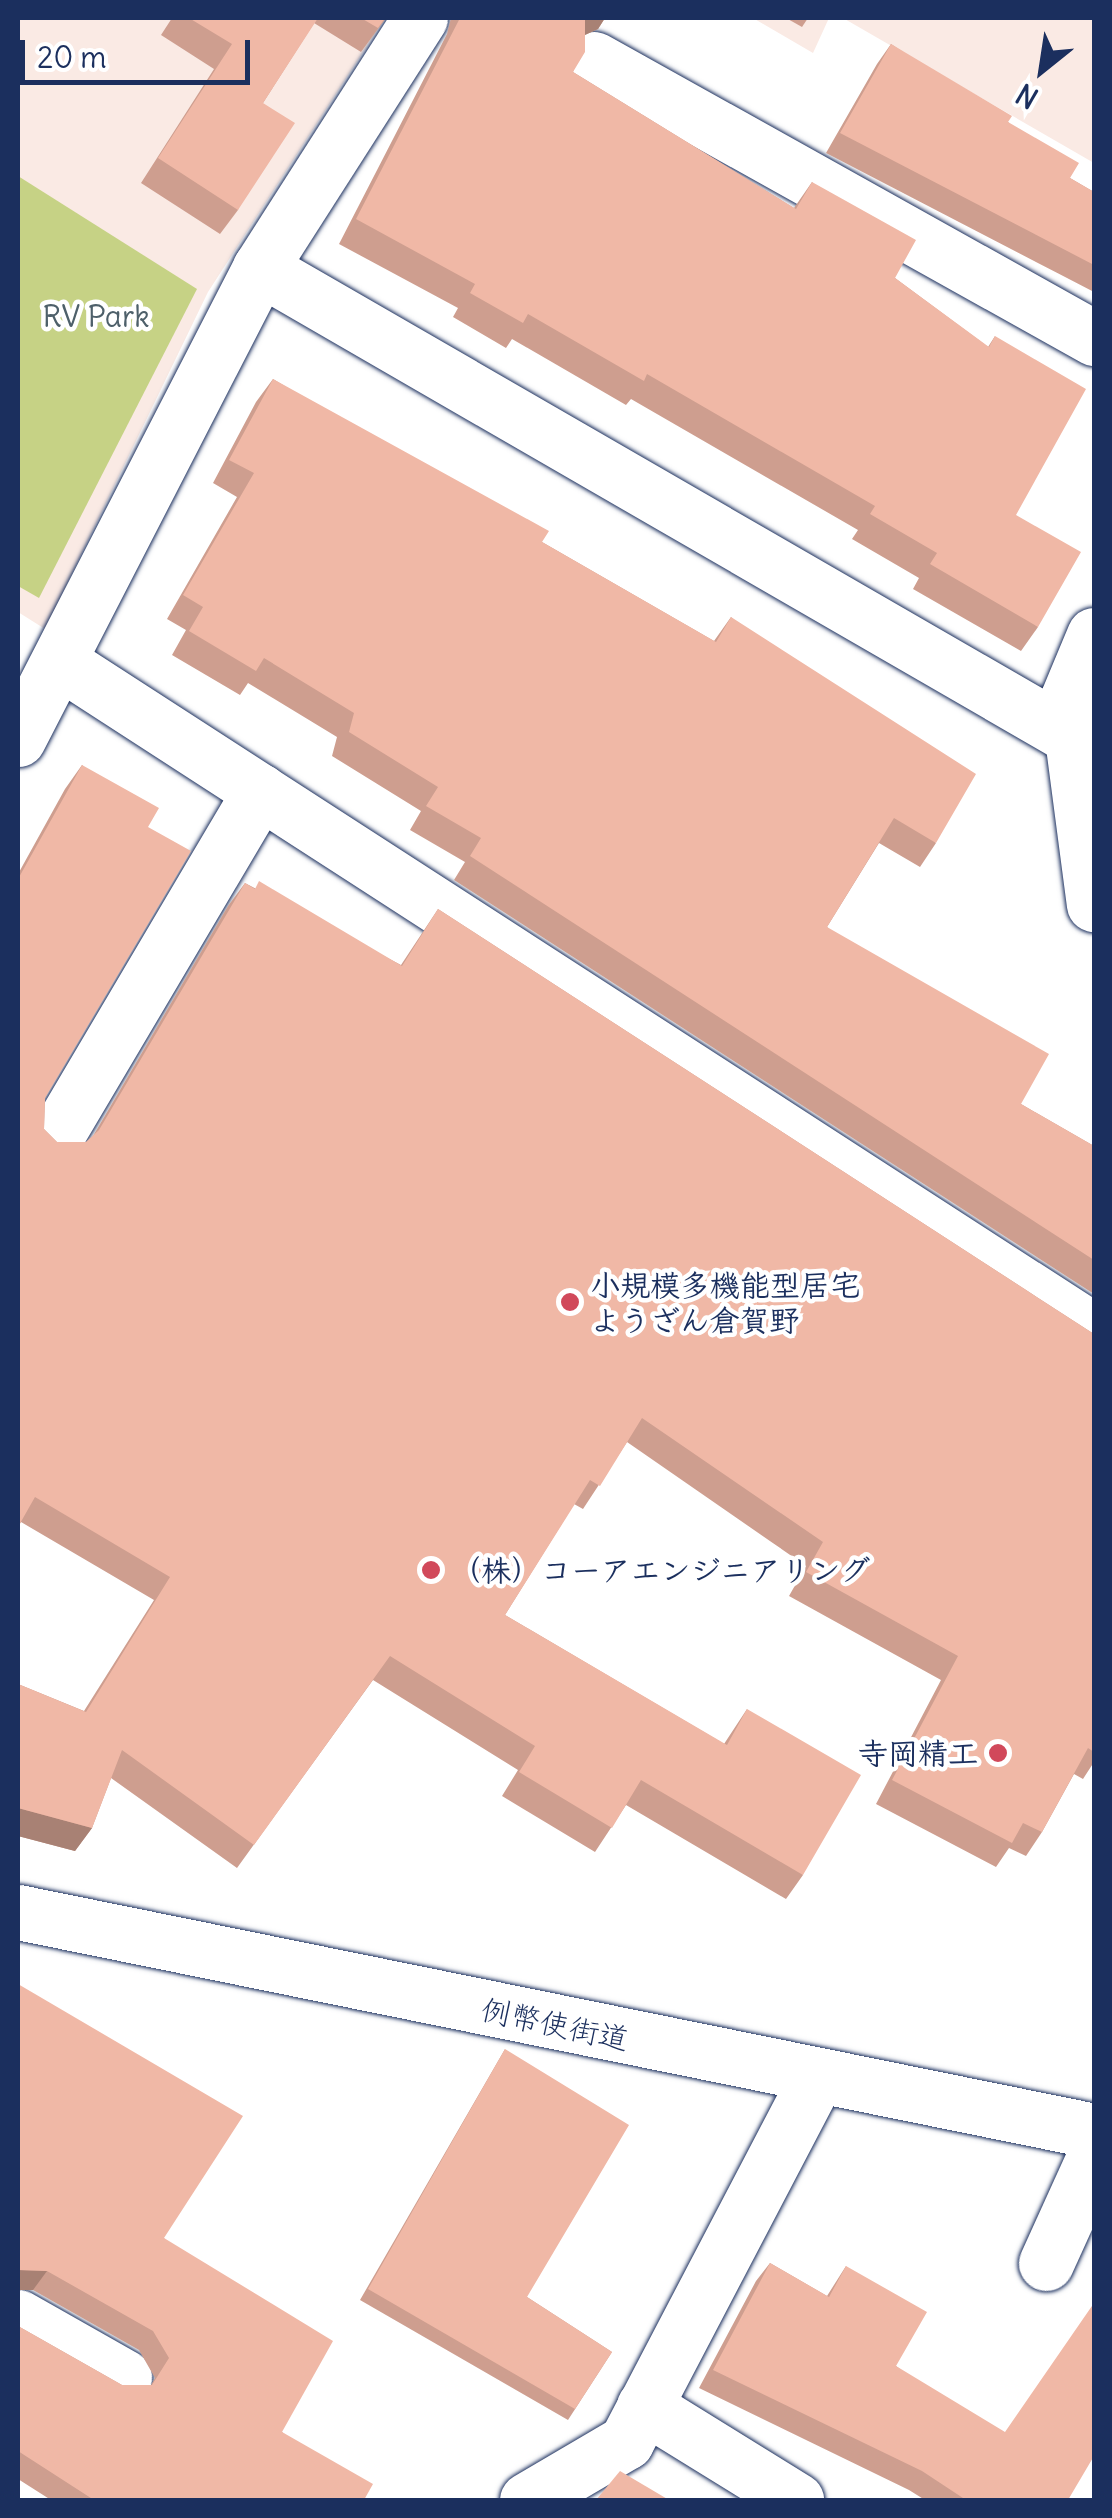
<!DOCTYPE html>
<meta charset="utf-8">
<style>
body{margin:0}
#map{position:relative;width:1112px;height:2518px;overflow:hidden;background:#fff;font-family:Delius,"Klee One",sans-serif}
div>[style]{position:absolute}
.built>*{inset:0;background:#faeae4}
.green>*{inset:0;background:#c6d285}
.roads{filter:drop-shadow(0 0 2px #1b2f5e) drop-shadow(0 0 2px #1b2f5e)}
.minor>*{height:55px;margin:-27.5px;padding:0 27.5px;transform-origin:27.5px;border-radius:27.5px;background:#fff}
.secondary>*{height:55px;margin:-27.5px;padding:0 27.5px;transform-origin:27.5px;border-radius:27.5px;background:#fff}
.wall>*{inset:0;background:#ce9e8f}
.shaded-wall>*{inset:0;background:#a88174}
.building>*{inset:0;background:#f0b8a6}
.dots>*{width:28px;height:28px;translate:-50% -50%;box-sizing:border-box;border:5px solid #fff;border-radius:50%}
span{translate:-50% -50%;white-space:nowrap;text-align:center;line-height:1.15;-webkit-text-stroke:9px #fff;paint-order:stroke}
.park-label{font-size:30px;color:#4e606a}
.poi-label{font-size:30px;color:#1b2f5e;font-weight:700}
.left{translate:0 -50%;text-align:left}
.right{translate:-100% -50%;text-align:right}
.street-label{font-size:30px;color:#1b2f5e}
.frame{position:absolute;inset:0;border:20px solid #1b2f5e;pointer-events:none}
.north{position:absolute;left:992px;top:20px;width:100px;height:100px;-webkit-text-stroke:8px #fff;paint-order:stroke;rotate:210deg;font-size:28px;font-weight:700;line-height:40px;text-align:center;color:#1b2f5e}
.north::after{content:'';display:block;margin:auto;width:35px;height:45px;background:#1b2f5e;clip-path:polygon(50% 0,100% 100%,50% 72%,0 100%)}
.scale{position:absolute;left:20px;top:40px;width:230px;height:45px;box-sizing:border-box;border:5px solid #1b2f5e;border-top:0;padding-left:12px;font-size:30px;line-height:35px;white-space:nowrap;color:#1b2f5e;-webkit-text-stroke:8px #fff;paint-order:stroke}
</style>
<div id="map">
<div class="built">
<div style="clip-path:polygon(18px 18px,385px 18px,208px 292px,45px 629px,18px 612px)"></div>
<div style="clip-path:polygon(753px 18px,829px 18px,813px 53px)"></div>
<div style="clip-path:polygon(843px 18px,1094px 18px,1094px 163px)"></div>
</div>
<div class="green">
<div style="clip-path:polygon(18px 176px,197px 289px,39px 598px,18px 586px)"></div>
</div>
<div class="roads">
<div class="minor">
<div style="left:594px;top:59px;width:573px;rotate:29.16deg"></div>
<div style="left:260px;top:268px;width:938px;rotate:30.01deg"></div>
<div style="left:1094px;top:635px;width:70px;rotate:112.6deg"></div>
<div style="left:1067px;top:700px;width:206px;rotate:82.5deg"></div>
<div style="left:60px;top:662px;width:1232px;rotate:32.9deg"></div>
<div style="left:18px;top:739px;width:530px;rotate:-62.81deg"></div>
<div style="left:260px;top:268px;width:297px;rotate:-57.4deg"></div>
<div style="left:55px;top:1138px;width:403px;rotate:-59.4deg"></div>
<div style="left:1046px;top:2263px;width:116px;rotate:-65.6deg"></div>
<div style="left:18px;top:2317px;width:122px;rotate:29.5deg"></div>
<div style="left:644px;top:2406px;width:179px;rotate:31.7deg"></div>
<div style="left:527px;top:2500px;width:115px;rotate:-30.4deg"></div>
<div style="left:626px;top:2442px;width:410px;rotate:-62.4deg"></div>
</div>
<div class="secondary">
<div style="left:18px;top:1912px;width:1098px;rotate:11.5deg"></div>
</div>
</div>
<div class="wall">
<div style="clip-path:polygon(172px 18px,386px 18px,361px 52px,314px 23px,263px 103px,238px 210px,220px 234px,141px 183px,214px 69px,161px 35px)"></div>
<div style="clip-path:polygon(451px 18px,605px 18px,598px 29px,585px 35px,573px 72px,794px 208px,812px 182px,895px 278px,988px 347px,995px 336px,1016px 515px,1038px 627px,1021px 651px,913px 589px,919px 578px,852px 539px,858px 530px,631px 399px,626px 405px,512px 339px,506px 348px,453px 317px,458px 308px,339px 244px,447px 34px)"></div>
<div style="clip-path:polygon(786px 18px,808px 18px,802px 27px)"></div>
<div style="clip-path:polygon(891px 44px,1008px 122px,1070px 178px,1094px 192px,1094px 292px,826px 153px,877px 64px)"></div>
<div style="clip-path:polygon(273px 379px,542px 542px,714px 641px,731px 617px,936px 843px,920px 867px,879px 843px,827px 927px,1021px 1104px,1094px 1146px,1094px 1294px,454px 880px,465px 862px,410px 830px,421px 811px,332px 756px,337px 737px,248px 683px,240px 695px,172px 655px,186px 630px,167px 619px,237px 497px,213px 483px,256px 402px)"></div>
<div style="clip-path:polygon(82px 765px,148px 827px,45px 1098px,44px 1129px,57px 1142px,86px 1142px,93px 1136px,228px 906px,245px 883px,401px 965px,438px 909px,1094px 1334px,1094px 1762px,1083px 1779px,1074px 1774px,1042px 1832px,1026px 1856px,1009px 1848px,996px 1867px,876px 1804px,941px 1680px,789px 1596px,806px 1566px,627px 1442px,583px 1509px,574px 1504px,505px 1615px,724px 1744px,747px 1709px,803px 1875px,786px 1899px,626px 1805px,595px 1852px,502px 1796px,518px 1770px,373px 1680px,237px 1868px,111px 1778px,92px 1828px,75px 1851px,18px 1836px,18px 1684px,84px 1711px,154px 1600px,21px 1522px,18px 1527px,18px 874px,65px 789px)"></div>
<div style="clip-path:polygon(18px 1984px,164px 2238px,282px 2432px,364px 2500px,51px 2500px,18px 2479px,18px 2326px,122px 2385px,151px 2385px,155px 2378px,139px 2350px,33px 2290px,18px 2290px)"></div>
<div style="clip-path:polygon(505px 2049px,527px 2297px,612px 2352px,568px 2420px,360px 2300px)"></div>
<div style="clip-path:polygon(770px 2263px,827px 2296px,846px 2266px,896px 2366px,1068px 2500px,925px 2500px,909px 2490px,699px 2388px,756px 2281px)"></div>
</div>
<div class="shaded-wall">
<div style="clip-path:polygon(585px 18px,605px 18px,598px 29px,567px 43px)"></div>
<div style="clip-path:polygon(18px 1808px,92px 1828px,75px 1851px,18px 1836px)"></div>
<div style="clip-path:polygon(18px 2270px,47px 2271px,33px 2290px,18px 2290px)"></div>
</div>
<div class="building">
<div style="clip-path:polygon(189px 18px,318px 18px,263px 103px,295px 123px,238px 210px,158px 158px,232px 44px)"></div>
<div style="clip-path:polygon(361px 18px,385px 18px,378px 28px)"></div>
<div style="clip-path:polygon(460px 18px,586px 18px,585px 18px,585px 52px,573px 72px,796px 209px,812px 182px,916px 240px,895px 278px,989px 347px,995px 336px,1086px 389px,1016px 515px,1081px 552px,1038px 627px,930px 564px,937px 553px,870px 514px,875px 506px,647px 374px,644px 381px,528px 314px,523px 323px,470px 293px,475px 284px,356px 219px)"></div>
<div style="clip-path:polygon(891px 44px,1012px 116px,1008px 122px,1079px 163px,1070px 178px,1094px 192px,1094px 265px,840px 133px)"></div>
<div style="clip-path:polygon(273px 379px,549px 531px,542px 542px,716px 642px,731px 617px,976px 774px,936px 843px,894px 818px,827px 927px,1049px 1054px,1021px 1104px,1094px 1146px,1094px 1260px,470px 856px,481px 838px,426px 806px,438px 787px,349px 732px,354px 713px,264px 658px,256px 671px,189px 631px,203px 607px,183px 595px,254px 473px,229px 460px)"></div>
<div style="clip-path:polygon(82px 765px,159px 808px,148px 827px,191px 851px,45px 1098px,44px 1129px,57px 1142px,86px 1142px,99px 1130px,245px 883px,255px 889px,259px 881px,402px 966px,438px 909px,1094px 1334px,1094px 1752px,1088px 1748px,1042px 1832px,1023px 1823px,1012px 1843px,892px 1780px,958px 1656px,806px 1572px,823px 1542px,642px 1418px,600px 1486px,590px 1480px,505px 1615px,727px 1745px,747px 1709px,861px 1775px,803px 1875px,641px 1780px,612px 1828px,519px 1772px,535px 1746px,390px 1656px,254px 1845px,122px 1750px,92px 1828px,18px 1808px,18px 1684px,86px 1712px,170px 1577px,35px 1497px,18px 1527px,18px 879px)"></div>
<div style="clip-path:polygon(18px 1984px,243px 2116px,164px 2238px,333px 2341px,282px 2432px,373px 2484px,364px 2500px,94px 2500px,18px 2451px,18px 2326px,122px 2385px,152px 2385px,169px 2358px,153px 2331px,47px 2271px,18px 2270px)"></div>
<div style="clip-path:polygon(505px 2049px,629px 2125px,527px 2297px,612px 2352px,575px 2409px,368px 2289px)"></div>
<div style="clip-path:polygon(770px 2263px,829px 2297px,846px 2266px,927px 2312px,896px 2366px,1005px 2432px,1094px 2303px,1094px 2456px,1068px 2500px,966px 2500px,922px 2471px,713px 2370px)"></div>
<div style="clip-path:polygon(620px 2471px,669px 2500px,596px 2500px)"></div>
</div>
<div class="dots">
<div style="left:570px;top:1302px;background:#d1495b"></div>
<div style="left:431px;top:1570px;background:#d1495b"></div>
<div style="left:998px;top:1753px;background:#d1495b"></div>
</div>
<div class="park-label">
<span style="left:96px;top:316px">RV Park</span>
</div>
<div class="poi-label">
<span class="left" style="left:590px;top:1302px">小規模多機能型居宅<br>ようざん倉賀野</span>
<span class="left" style="left:451px;top:1570px">（株）コーアエンジニアリング</span>
<span class="right" style="left:978px;top:1753px">寺岡精工</span>
</div>
<div class="street-label">
<span style="left:555px;top:2024px;rotate:12deg">例幣使街道</span>
</div>
<div class="frame"></div>
<div class="north">N</div>
<div class="scale">20 m</div>
</div>
